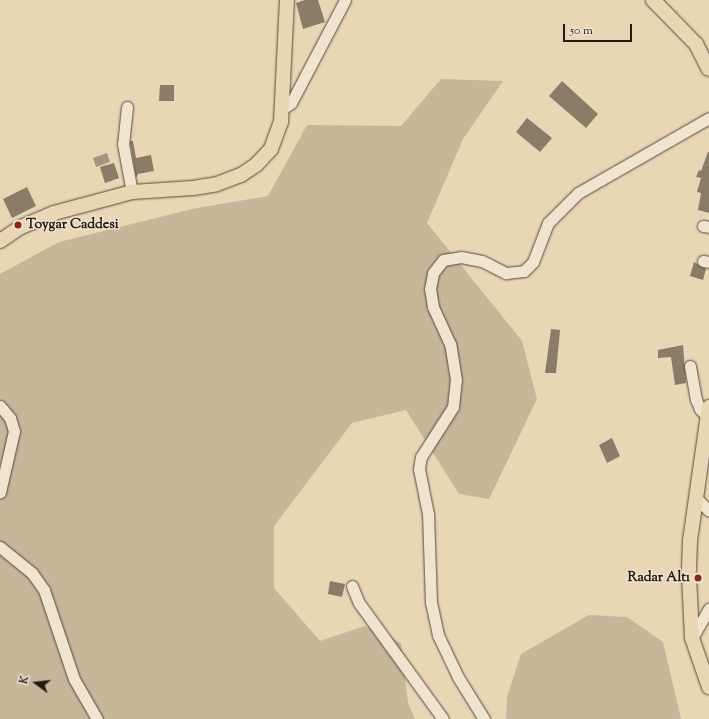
<!DOCTYPE html>
<meta charset="utf-8">
<style>
body{margin:0}
#map{position:relative;width:709px;height:719px;overflow:hidden;background:#e8d6b5;font-family:"Sorts Mill Goudy",serif}
div>[style]{position:absolute}
.green>*{inset:0;background:#c7b69a}
.water>*{inset:0;background:#a6967f}
.building>*{inset:0;background:#8b7c68}
.roads{filter:drop-shadow(0 0 1px #56493d) drop-shadow(0 0 1px #56493d)}
.minor>*{height:11px;margin:-5.5px;padding:0 5.5px;transform-origin:5.5px;border-radius:5.5px;background:#f0e4cf}
.major>*{height:14px;margin:-7px;padding:0 7px;transform-origin:7px;border-radius:7px;background:#e8d6b5}
.dots>*{width:11px;height:11px;translate:-50% -50%;box-sizing:border-box;border:2px solid #f0e4cf;border-radius:50%}
span{translate:-50% -50%;white-space:nowrap;text-align:center;line-height:1.15;-webkit-text-stroke:3px #f0e4cf;paint-order:stroke}
.poi-label{font-size:14px;color:#261a15;font-weight:700}
.left{translate:0 -50%;text-align:left}
.right{translate:-100% -50%;text-align:right}
.north{position:absolute;left:16px;top:663px;width:40px;height:40px;-webkit-text-stroke:3px #f0e4cf;paint-order:stroke;rotate:285deg;font-size:11px;font-weight:700;line-height:16px;text-align:center;color:#261a15}
.north::after{content:'';display:block;margin:auto;width:14px;height:18px;background:#261a15;clip-path:polygon(50% 0,100% 100%,50% 72%,0 100%)}
.scale{position:absolute;left:563px;top:24px;width:69px;height:18px;box-sizing:border-box;border:2px solid #261a15;border-top:0;padding-left:5px;font-size:12px;line-height:14px;white-space:nowrap;color:#261a15;-webkit-text-stroke:3px #f0e4cf;paint-order:stroke}
</style>
<div id="map">
<div class="green">
<div style="clip-path:polygon(441px 79px,503px 81px,463px 139px,427px 223px,522px 341px,537px 399px,489px 499px,459px 494px,406px 410px,352px 423px,274px 526px,274px 588px,320px 641px,365px 626px,401px 643px,408px 703px,415px 719px,0 719px,0 274px,59px 242px,192px 209px,268px 196px,307px 125px,401px 126px)"></div>
<div style="clip-path:polygon(589px 615px,627px 617px,663px 642px,681px 719px,506px 719px,507px 697px,521px 654px)"></div>
</div>
<div class="water">
<div style="clip-path:polygon(107px 153px,110px 162px,96px 167px,93px 158px)"></div>
</div>
<div class="building">
<div style="clip-path:polygon(305px 0,318px 0,325px 22px,303px 29px,296px 3px)"></div>
<div style="clip-path:polygon(562px 81px,598px 114px,586px 128px,549px 96px)"></div>
<div style="clip-path:polygon(160px 85px,174px 85px,174px 101px,159px 101px)"></div>
<div style="clip-path:polygon(527px 118px,552px 138px,540px 152px,516px 132px)"></div>
<div style="clip-path:polygon(130px 141px,133px 141px,136px 158px,151px 155px,154px 171px,138px 174px,136px 178px)"></div>
<div style="clip-path:polygon(708px 152px,709px 152px,709px 213px,698px 210px,701px 193px,697px 192px,701px 178px,696px 177px,699px 170px,701px 171px)"></div>
<div style="clip-path:polygon(114px 163px,119px 178px,105px 183px,100px 167px)"></div>
<div style="clip-path:polygon(27px 187px,36px 206px,12px 218px,3px 199px)"></div>
<div style="clip-path:polygon(694px 262px,706px 269px,703px 280px,690px 276px)"></div>
<div style="clip-path:polygon(551px 329px,560px 330px,556px 373px,545px 373px)"></div>
<div style="clip-path:polygon(683px 345px,686px 383px,675px 385px,671px 357px,658px 358px,658px 350px)"></div>
<div style="clip-path:polygon(612px 438px,620px 456px,607px 463px,599px 445px)"></div>
<div style="clip-path:polygon(330px 581px,345px 584px,342px 597px,328px 594px)"></div>
</div>
<div class="roads">
<div class="minor">
<div style="left:127px;top:107px;width:37px;rotate:96deg"></div>
<div style="left:123px;top:144px;width:49px;rotate:79.4deg"></div>
<div style="left:282px;top:109px;width:11px;rotate:-34deg"></div>
<div style="left:291px;top:103px;width:116px;rotate:-62.3deg"></div>
<div style="left:703px;top:226px;width:6px;rotate:9deg"></div>
<div style="left:703px;top:261px;width:6px;rotate:9deg"></div>
<div style="left:690px;top:366px;width:34px;rotate:80deg"></div>
<div style="left:696px;top:399px;width:11px;rotate:68deg"></div>
<div style="left:700px;top:409px;width:11px;rotate:45deg"></div>
<div style="left:0;top:406px;width:16px;rotate:50deg"></div>
<div style="left:10px;top:418px;width:14px;rotate:73deg"></div>
<div style="left:14px;top:431px;width:63px;rotate:102.9deg"></div>
<div style="left:696px;top:498px;width:18px;rotate:45deg"></div>
<div style="left:0;top:547px;width:41px;rotate:39.1deg"></div>
<div style="left:32px;top:573px;width:21px;rotate:55deg"></div>
<div style="left:44px;top:590px;width:94px;rotate:71.4deg"></div>
<div style="left:74px;top:679px;width:46px;rotate:60.1deg"></div>
<div style="left:352px;top:586px;width:18px;rotate:68deg"></div>
<div style="left:359px;top:603px;width:143px;rotate:54.1deg"></div>
<div style="left:692px;top:638px;width:34px;rotate:-60deg"></div>
<div style="left:484px;top:719px;width:49px;rotate:-121.8deg"></div>
<div style="left:458px;top:677px;width:47px;rotate:-115.5deg"></div>
<div style="left:438px;top:635px;width:33px;rotate:-102deg"></div>
<div style="left:431px;top:603px;width:89px;rotate:-91.9deg"></div>
<div style="left:428px;top:514px;width:46px;rotate:-101.3deg"></div>
<div style="left:419px;top:469px;width:12px;rotate:-81deg"></div>
<div style="left:421px;top:457px;width:59px;rotate:-57.4deg"></div>
<div style="left:453px;top:407px;width:27px;rotate:-84deg"></div>
<div style="left:456px;top:380px;width:36px;rotate:-99deg"></div>
<div style="left:450px;top:344px;width:41px;rotate:-114.7deg"></div>
<div style="left:433px;top:307px;width:18px;rotate:-99deg"></div>
<div style="left:430px;top:289px;width:16px;rotate:-79deg"></div>
<div style="left:433px;top:273px;width:16px;rotate:-52deg"></div>
<div style="left:443px;top:260px;width:18px;rotate:-9deg"></div>
<div style="left:461px;top:257px;width:21px;rotate:11deg"></div>
<div style="left:482px;top:261px;width:27px;rotate:27deg"></div>
<div style="left:506px;top:273px;width:18px;rotate:-6deg"></div>
<div style="left:524px;top:271px;width:13px;rotate:-45deg"></div>
<div style="left:533px;top:262px;width:42px;rotate:-69deg"></div>
<div style="left:548px;top:223px;width:42px;rotate:-45deg"></div>
<div style="left:578px;top:193px;width:151px;rotate:-29.8deg"></div>
</div>
<div class="major">
<div style="left:653px;top:0;width:62px;rotate:45.7deg"></div>
<div style="left:696px;top:44px;width:28px;rotate:63deg"></div>
<div style="left:0;top:241px;width:25px;rotate:-34deg"></div>
<div style="left:21px;top:227px;width:36px;rotate:-23deg"></div>
<div style="left:54px;top:213px;width:81px;rotate:-15.1deg"></div>
<div style="left:132px;top:192px;width:61px;rotate:-3.8deg"></div>
<div style="left:193px;top:188px;width:24px;rotate:-9deg"></div>
<div style="left:217px;top:184px;width:26px;rotate:-21deg"></div>
<div style="left:241px;top:175px;width:18px;rotate:-34deg"></div>
<div style="left:256px;top:165px;width:22px;rotate:-47deg"></div>
<div style="left:271px;top:149px;width:29px;rotate:-70deg"></div>
<div style="left:281px;top:122px;width:122px;rotate:-87.2deg"></div>
<div style="left:709px;top:407px;width:134px;rotate:98.1deg"></div>
<div style="left:690px;top:540px;width:36px;rotate:92deg"></div>
<div style="left:689px;top:576px;width:62px;rotate:87.2deg"></div>
<div style="left:692px;top:638px;width:52px;rotate:70.9deg"></div>
</div>
</div>
<div class="dots">
<div style="left:18px;top:225px;background:#8f2418"></div>
<div style="left:698px;top:578px;background:#8f2418"></div>
</div>
<div class="poi-label">
<span class="left" style="left:26px;top:225px">Toygar Caddesi</span>
<span class="right" style="left:690px;top:578px">Radar Altı</span>
</div>
<div class="north">K</div>
<div class="scale">50 m</div>
</div>
